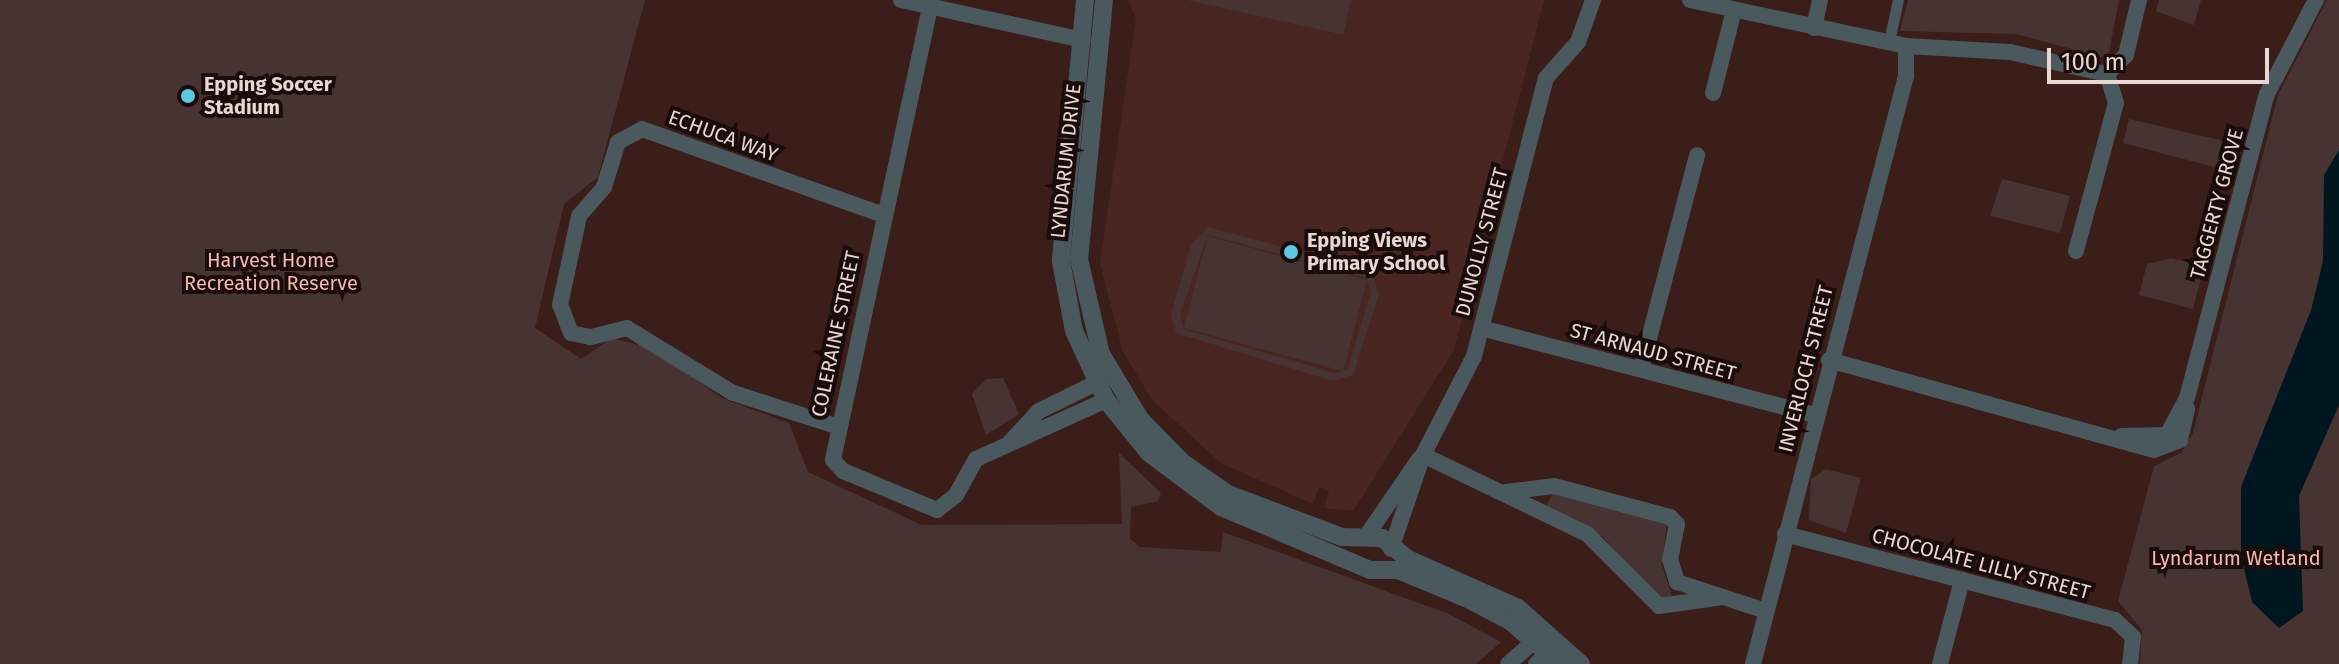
<!DOCTYPE html>
<style>
body{margin:0}
#map{position:relative;width:2339px;height:664px;overflow:hidden;background:#3b1d1a;font-family:"Fira Sans",sans-serif}
div>[style]{position:absolute}
.built>*{inset:0;background:#4a2622}
.green>*{inset:0;background:#473432}
.water>*{inset:0;background:#00171f}
.pedestrian>*{height:11px;margin:-5.5px;padding:0 5.5px;transform-origin:5.5px;border-radius:5.5px;background:#49595e}
.minor>*{height:16px;margin:-8px;padding:0 8px;transform-origin:8px;border-radius:8px;background:#49595e}
.tertiary>*{height:18px;margin:-9px;padding:0 9px;transform-origin:9px;border-radius:9px;background:#49595e}
.dots>*{width:22px;height:22px;translate:-50% -50%;box-sizing:border-box;border:4px solid #190c0a;border-radius:50%}
span{translate:-50% -50%;white-space:nowrap;text-align:center;line-height:1.15;-webkit-text-stroke:8px #190c0a;paint-order:stroke}
.poi-label{font-size:20px;color:#ead6d3;font-weight:700}
.left{translate:0 -50%;text-align:left}
.street-label{font-size:20px;color:#ead6d3}
.park-label{font-size:20px;color:#f9b9b0}
.scale{position:absolute;left:2047px;top:48px;width:222px;height:36px;box-sizing:border-box;border:4px solid #ead6d3;border-top:0;padding-left:10px;font-size:24px;line-height:28px;white-space:nowrap;color:#ead6d3;-webkit-text-stroke:6px #190c0a;paint-order:stroke}
</style>
<div id="map">
<div class="built">
<div style="clip-path:polygon(1128px 0,1186px 0,1342px 35px,1351px 0,1544px 0,1454px 350px,1353px 511px,1324px 508px,1329px 490px,1319px 487px,1313px 504px,1221px 463px,1153px 401px,1123px 352px,1100px 263px,1136px 18px)"></div>
</div>
<div class="green">
<div style="clip-path:polygon(0 0,645px 0,598px 177px,564px 204px,535px 328px,581px 359px,612px 338px,651px 348px,722px 398px,789px 423px,808px 472px,922px 525px,1122px 524px,1119px 453px,1161px 493px,1158px 501px,1131px 507px,1130px 539px,1140px 547px,1221px 552px,1223px 532px,1449px 614px,1501px 642px,1476px 664px,0 664px)"></div>
<div style="clip-path:polygon(1186px 0,1351px 0,1343px 35px)"></div>
<div style="clip-path:polygon(1908px 0,2119px 0,2109px 52px,2101px 57px,2016px 34px,1900px 31px)"></div>
<div style="clip-path:polygon(2159px 0,2201px 0,2194px 25px,2156px 11px)"></div>
<div style="clip-path:polygon(2327px 0,2339px 0,2339px 664px,2140px 664px,2142px 630px,2118px 601px,2154px 466px,2181px 453px,2193px 433px,2278px 95px)"></div>
<div style="clip-path:polygon(2129px 119px,2237px 144px,2229px 171px,2123px 143px)"></div>
<div style="clip-path:polygon(2002px 179px,2070px 196px,2060px 233px,1990px 216px)"></div>
<div style="clip-path:polygon(evenodd,1208px 227px,1371px 271px,1379px 294px,1353px 375px,1333px 381px,1176px 333px,1171px 314px,1191px 245px,1208px 227px,1208px 235px,1367px 278px,1371px 291px,1348px 369px,1334px 373px,1183px 329px,1180px 314px,1208px 235px)"></div>
<div style="clip-path:polygon(1208px 236px,1367px 280px,1343px 371px,1184px 328px)"></div>
<div style="clip-path:polygon(2171px 258px,2204px 266px,2193px 309px,2139px 295px,2147px 264px)"></div>
<div style="clip-path:polygon(1003px 378px,1019px 414px,986px 435px,972px 394px,986px 379px)"></div>
<div style="clip-path:polygon(1826px 469px,1861px 478px,1846px 533px,1809px 520px,1811px 479px)"></div>
<div style="clip-path:polygon(1552px 494px,1667px 522px,1662px 565px,1672px 596px,1659px 599px,1603px 537px,1546px 507px)"></div>
</div>
<div class="water">
<div style="clip-path:polygon(2339px 150px,2339px 405px,2299px 496px,2303px 611px,2279px 628px,2252px 602px,2241px 556px,2241px 487px,2311px 310px,2323px 261px,2324px 175px)"></div>
</div>
<div class="pedestrian">
<div style="left:1891px;top:32px;width:33px;rotate:-78deg"></div>
</div>
<div class="minor">
<div style="left:901px;top:0;width:186px;rotate:12.4deg"></div>
<div style="left:1690px;top:0;width:221px;rotate:12deg"></div>
<div style="left:1906px;top:46px;width:104px;rotate:3.3deg"></div>
<div style="left:2010px;top:52px;width:99px;rotate:12.8deg"></div>
<div style="left:930px;top:7px;width:463px;rotate:102.1deg"></div>
<div style="left:833px;top:460px;width:15px;rotate:48deg"></div>
<div style="left:843px;top:471px;width:102px;rotate:22.5deg"></div>
<div style="left:937px;top:510px;width:24px;rotate:-38deg"></div>
<div style="left:956px;top:495px;width:41px;rotate:-60.9deg"></div>
<div style="left:976px;top:459px;width:143px;rotate:-24.4deg"></div>
<div style="left:1814px;top:28px;width:29px;rotate:-78deg"></div>
<div style="left:1713px;top:93px;width:86px;rotate:-75.8deg"></div>
<div style="left:2076px;top:251px;width:153px;rotate:-74.9deg"></div>
<div style="left:2116px;top:103px;width:30px;rotate:-107deg"></div>
<div style="left:2107px;top:74px;width:27px;rotate:-45deg"></div>
<div style="left:2126px;top:55px;width:57px;rotate:-76.7deg"></div>
<div style="left:1481px;top:328px;width:345px;rotate:14.6deg"></div>
<div style="left:1829px;top:360px;width:337px;rotate:15.5deg"></div>
<div style="left:2154px;top:450px;width:28px;rotate:-21deg"></div>
<div style="left:2180px;top:440px;width:32px;rotate:-77deg"></div>
<div style="left:1641px;top:369px;width:221px;rotate:-75.3deg"></div>
<div style="left:836px;top:426px;width:108px;rotate:-162.2deg"></div>
<div style="left:733px;top:393px;width:124px;rotate:-148.5deg"></div>
<div style="left:627px;top:328px;width:38px;rotate:166deg"></div>
<div style="left:590px;top:337px;width:19px;rotate:-168deg"></div>
<div style="left:571px;top:333px;width:30px;rotate:-111deg"></div>
<div style="left:560px;top:305px;width:91px;rotate:-77.9deg"></div>
<div style="left:579px;top:216px;width:38px;rotate:-49deg"></div>
<div style="left:604px;top:187px;width:47px;rotate:-72.7deg"></div>
<div style="left:618px;top:142px;width:27px;rotate:-28deg"></div>
<div style="left:642px;top:129px;width:256px;rotate:19.6deg"></div>
<div style="left:2121px;top:436px;width:46px;rotate:-1.2deg"></div>
<div style="left:2167px;top:435px;width:42px;rotate:-61.6deg"></div>
<div style="left:2187px;top:398px;width:314px;rotate:-75.3deg"></div>
<div style="left:2267px;top:94px;width:106px;rotate:-62.5deg"></div>
<div style="left:1010px;top:442px;width:42px;rotate:-46.9deg"></div>
<div style="left:1039px;top:411px;width:64px;rotate:-26.2deg"></div>
<div style="left:1423px;top:455px;width:182px;rotate:25.7deg"></div>
<div style="left:1587px;top:534px;width:102px;rotate:45deg"></div>
<div style="left:1659px;top:606px;width:59px;rotate:-7.9deg"></div>
<div style="left:1506px;top:492px;width:48px;rotate:-7.1deg"></div>
<div style="left:1554px;top:486px;width:120px;rotate:15deg"></div>
<div style="left:1670px;top:517px;width:10px;rotate:45deg"></div>
<div style="left:1677px;top:524px;width:36px;rotate:101deg"></div>
<div style="left:1670px;top:559px;width:24px;rotate:73deg"></div>
<div style="left:1677px;top:582px;width:94px;rotate:18deg"></div>
<div style="left:1785px;top:534px;width:341px;rotate:14.6deg"></div>
<div style="left:2115px;top:620px;width:25px;rotate:43deg"></div>
<div style="left:2133px;top:637px;width:27px;rotate:96deg"></div>
<div style="left:1365px;top:538px;width:96px;rotate:-55.6deg"></div>
<div style="left:1391px;top:549px;width:99px;rotate:-71.2deg"></div>
<div style="left:1423px;top:455px;width:111px;rotate:-62.7deg"></div>
<div style="left:1474px;top:356px;width:287px;rotate:-75.5deg"></div>
<div style="left:1546px;top:78px;width:48px;rotate:-48.4deg"></div>
<div style="left:1578px;top:42px;width:45px;rotate:-70.3deg"></div>
<div style="left:1508px;top:664px;width:37px;rotate:-41deg"></div>
<div style="left:1536px;top:664px;width:18px;rotate:-43deg"></div>
<div style="left:1753px;top:664px;width:608px;rotate:-75.41deg"></div>
<div style="left:1906px;top:76px;width:30px;rotate:-90deg"></div>
<div style="left:1940px;top:664px;width:87px;rotate:-75.3deg"></div>
</div>
<div class="tertiary">
<div style="left:1085px;top:0;width:262px;rotate:95.3deg"></div>
<div style="left:1061px;top:261px;width:71px;rotate:79.5deg"></div>
<div style="left:1074px;top:331px;width:76px;rotate:65.1deg"></div>
<div style="left:1106px;top:400px;width:68px;rotate:50.9deg"></div>
<div style="left:1149px;top:453px;width:90px;rotate:36.9deg"></div>
<div style="left:1221px;top:507px;width:162px;rotate:22.9deg"></div>
<div style="left:1370px;top:570px;width:28px"></div>
<div style="left:1398px;top:570px;width:78px;rotate:22.6deg"></div>
<div style="left:1470px;top:600px;width:45px;rotate:27.7deg"></div>
<div style="left:1510px;top:621px;width:66px;rotate:40.7deg"></div>
<div style="left:1104px;top:0;width:260px;rotate:95.5deg"></div>
<div style="left:1079px;top:259px;width:98px;rotate:77deg"></div>
<div style="left:1101px;top:354px;width:76px;rotate:59deg"></div>
<div style="left:1140px;top:419px;width:62px;rotate:45.7deg"></div>
<div style="left:1183px;top:463px;width:55px;rotate:34.6deg"></div>
<div style="left:1228px;top:494px;width:122px;rotate:20.7deg"></div>
<div style="left:1342px;top:537px;width:40px;rotate:1.4deg"></div>
<div style="left:1382px;top:538px;width:33px;rotate:39deg"></div>
<div style="left:1408px;top:559px;width:120px;rotate:24deg"></div>
<div style="left:1518px;top:608px;width:84px;rotate:41.6deg"></div>
</div>
<div class="dots">
<div style="left:188px;top:96px;background:#5bc8e6"></div>
<div style="left:1291px;top:252px;background:#5bc8e6"></div>
</div>
<div class="poi-label">
<span class="left" style="left:204px;top:96px">Epping Soccer<br>Stadium</span>
<span class="left" style="left:1307px;top:252px">Epping Views<br>Primary School</span>
</div>
<div class="street-label">
<span style="left:723px;top:136px;rotate:20deg">ECHUCA WAY</span>
<span style="left:1066px;top:161px;rotate:-84deg">LYNDARUM DRIVE</span>
<span style="left:2217px;top:204px;rotate:-75deg">TAGGERTY GROVE</span>
<span style="left:1482px;top:242px;rotate:-75deg">DUNOLLY STREET</span>
<span style="left:836px;top:334px;rotate:-78deg">COLERAINE STREET</span>
<span style="left:1653px;top:352px;rotate:15deg">ST ARNAUD STREET</span>
<span style="left:1806px;top:369px;rotate:-76deg">INVERLOCH STREET</span>
<span style="left:1981px;top:564px;rotate:15deg">CHOCOLATE LILLY STREET</span>
</div>
<div class="park-label">
<span style="left:271px;top:272px">Harvest Home<br>Recreation Reserve</span>
<span style="left:2236px;top:558px">Lyndarum Wetland</span>
</div>
<div class="scale">100 m</div>
</div>
